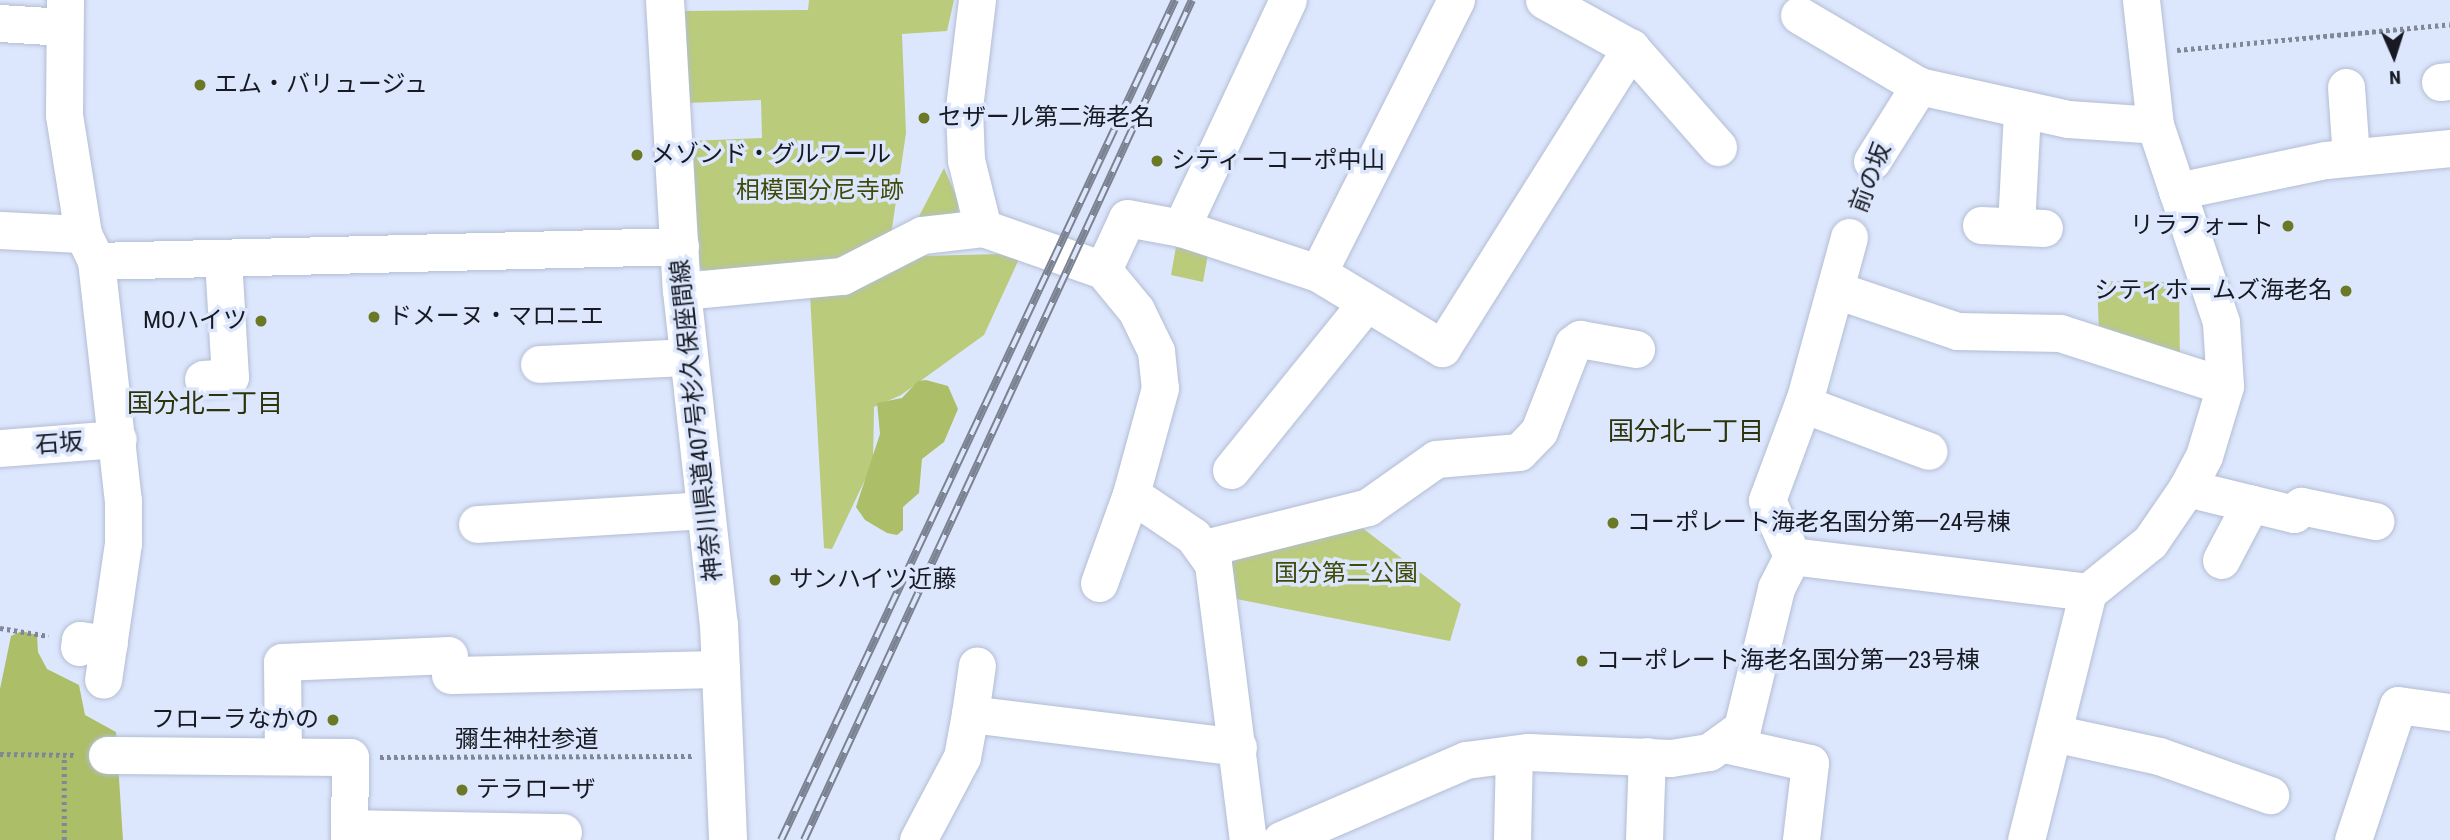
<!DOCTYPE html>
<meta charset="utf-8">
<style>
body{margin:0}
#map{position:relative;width:2450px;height:840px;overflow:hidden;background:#dce7fd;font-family:"Roboto Condensed","Noto Sans JP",sans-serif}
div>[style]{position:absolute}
.green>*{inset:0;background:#bacb7b}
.forest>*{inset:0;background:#adbe69}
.path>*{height:4.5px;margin-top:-2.25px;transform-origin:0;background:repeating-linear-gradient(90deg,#808797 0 3.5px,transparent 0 7px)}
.roads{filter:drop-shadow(0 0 2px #b3bdd3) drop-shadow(0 0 2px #b3bdd3)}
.minor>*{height:37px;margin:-18.5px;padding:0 18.5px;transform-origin:18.5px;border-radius:18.5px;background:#fff}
.major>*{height:38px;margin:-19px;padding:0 19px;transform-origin:19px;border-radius:19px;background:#fff}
.rail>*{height:8px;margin-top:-4px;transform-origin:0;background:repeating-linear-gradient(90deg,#dce7fd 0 16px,#7b8291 0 32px);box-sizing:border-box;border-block:2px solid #7b8291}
.dots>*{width:19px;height:19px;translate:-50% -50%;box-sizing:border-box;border:4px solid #dce7fd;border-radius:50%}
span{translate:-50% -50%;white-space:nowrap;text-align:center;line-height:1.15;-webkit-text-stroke:7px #dce7fd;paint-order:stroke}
.poi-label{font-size:24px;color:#171a22}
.left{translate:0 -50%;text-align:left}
.right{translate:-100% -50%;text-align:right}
.street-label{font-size:24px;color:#171a22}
.park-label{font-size:24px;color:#414a09}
.neighbourhood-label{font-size:26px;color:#2d340c}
.north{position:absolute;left:2359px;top:21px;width:70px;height:70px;-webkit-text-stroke:5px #dce7fd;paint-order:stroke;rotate:177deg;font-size:19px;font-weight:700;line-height:28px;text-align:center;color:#171a22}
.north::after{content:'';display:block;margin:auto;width:24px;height:32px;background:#171a22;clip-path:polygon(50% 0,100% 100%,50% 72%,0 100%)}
</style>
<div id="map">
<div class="green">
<div style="clip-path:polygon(809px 0,954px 0,947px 31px,902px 34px,906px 133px,891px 235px,860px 259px,711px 276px,698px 266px,689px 141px,762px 138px,761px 100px,688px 103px,683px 11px,808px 10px)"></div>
<div style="clip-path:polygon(944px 168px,959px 202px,958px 213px,915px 224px)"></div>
<div style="clip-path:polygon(1176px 247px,1208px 254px,1203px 282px,1171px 275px)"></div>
<div style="clip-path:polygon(1000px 254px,1019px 259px,984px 335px,901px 395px,874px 407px,873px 463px,832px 549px,824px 548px,810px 295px,923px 256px)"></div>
<div style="clip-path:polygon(2097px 281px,2179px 282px,2180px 363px,2099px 332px)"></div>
<div style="clip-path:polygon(1356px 523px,1461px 604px,1450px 641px,1226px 597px,1224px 555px)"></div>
</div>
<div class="forest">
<div style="clip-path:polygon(926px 380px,948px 386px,958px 409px,944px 442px,922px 459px,919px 493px,903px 507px,903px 530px,897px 535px,887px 533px,865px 520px,856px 507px,880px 434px,877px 403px,902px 398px,918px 381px)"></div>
<div style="clip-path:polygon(22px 631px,37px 635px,38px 652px,47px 669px,79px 685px,85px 715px,116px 732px,123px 840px,0 840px,0 689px,11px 636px)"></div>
</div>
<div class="path">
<div style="left:2177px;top:50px;width:274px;rotate:-5.4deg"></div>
<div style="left:0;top:628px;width:49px;rotate:9.5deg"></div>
<div style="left:0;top:754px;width:76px;rotate:0.8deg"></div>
<div style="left:380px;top:757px;width:313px;rotate:-0.2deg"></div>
<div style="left:64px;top:840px;width:84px;rotate:-90deg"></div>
</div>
<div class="roads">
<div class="minor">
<div style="left:65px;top:0;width:115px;rotate:90.5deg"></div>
<div style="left:64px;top:115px;width:121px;rotate:80.9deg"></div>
<div style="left:83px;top:234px;width:30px;rotate:64deg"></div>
<div style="left:96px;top:261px;width:241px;rotate:83.6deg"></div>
<div style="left:123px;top:500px;width:43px;rotate:90deg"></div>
<div style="left:123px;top:543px;width:138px;rotate:98.3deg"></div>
<div style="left:977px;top:0;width:109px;rotate:96.9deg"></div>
<div style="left:964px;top:108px;width:52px;rotate:87.8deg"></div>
<div style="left:966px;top:160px;width:70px;rotate:76deg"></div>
<div style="left:1544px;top:0;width:99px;rotate:28.9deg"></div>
<div style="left:1631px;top:48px;width:132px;rotate:48.7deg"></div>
<div style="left:1799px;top:15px;width:139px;rotate:30.6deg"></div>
<div style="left:1919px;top:86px;width:153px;rotate:12.5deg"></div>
<div style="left:2068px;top:119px;width:87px;rotate:3.9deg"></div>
<div style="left:0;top:23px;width:63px;rotate:3.6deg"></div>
<div style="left:2440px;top:82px;width:10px;rotate:-6deg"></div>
<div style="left:2346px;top:87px;width:70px;rotate:85.9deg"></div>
<div style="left:1872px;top:161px;width:89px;rotate:-57.9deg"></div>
<div style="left:2177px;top:191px;width:152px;rotate:-11.8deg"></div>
<div style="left:2326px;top:160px;width:125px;rotate:-5.5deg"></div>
<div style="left:1981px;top:225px;width:63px;rotate:2.7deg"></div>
<div style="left:2016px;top:226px;width:115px;rotate:-87deg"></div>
<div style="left:1181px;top:228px;width:252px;rotate:-64.9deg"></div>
<div style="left:0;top:230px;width:83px;rotate:2.8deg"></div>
<div style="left:96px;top:261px;width:584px;rotate:-1.47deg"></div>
<div style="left:1103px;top:270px;width:57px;rotate:-65.2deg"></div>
<div style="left:1127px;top:218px;width:55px;rotate:10.5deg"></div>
<div style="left:1181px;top:228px;width:144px;rotate:18.2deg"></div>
<div style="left:1318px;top:273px;width:145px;rotate:31.2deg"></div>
<div style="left:1442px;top:348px;width:355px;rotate:-57.8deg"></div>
<div style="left:1318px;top:273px;width:306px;rotate:-63.2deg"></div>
<div style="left:1836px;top:290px;width:128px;rotate:18.7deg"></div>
<div style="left:1957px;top:331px;width:103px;rotate:1.1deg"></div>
<div style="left:2060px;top:333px;width:173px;rotate:17.8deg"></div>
<div style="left:682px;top:291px;width:161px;rotate:-5.4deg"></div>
<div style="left:842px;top:276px;width:90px;rotate:-27.1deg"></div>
<div style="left:922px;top:235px;width:61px;rotate:-6.5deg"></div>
<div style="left:983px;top:228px;width:127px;rotate:19.3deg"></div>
<div style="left:1103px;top:270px;width:52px;rotate:50.5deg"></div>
<div style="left:1136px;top:310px;width:46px;rotate:64deg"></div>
<div style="left:1156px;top:351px;width:37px;rotate:84deg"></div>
<div style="left:1160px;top:388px;width:110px;rotate:105.3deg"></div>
<div style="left:1131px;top:494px;width:75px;rotate:34.1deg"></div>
<div style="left:1193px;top:536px;width:34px;rotate:54deg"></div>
<div style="left:1213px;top:564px;width:278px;rotate:82.8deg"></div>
<div style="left:539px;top:364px;width:149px;rotate:-2.7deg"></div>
<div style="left:203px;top:379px;width:27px;rotate:-4deg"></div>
<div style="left:230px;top:377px;width:119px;rotate:-93.4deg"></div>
<div style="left:1803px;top:404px;width:134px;rotate:20.5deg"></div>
<div style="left:0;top:448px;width:118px;rotate:-4.4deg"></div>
<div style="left:1231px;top:470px;width:215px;rotate:-51deg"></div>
<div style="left:2187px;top:488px;width:110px;rotate:13.7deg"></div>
<div style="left:2294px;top:514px;width:11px;rotate:-49deg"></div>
<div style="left:2301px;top:506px;width:76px;rotate:11.5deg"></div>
<div style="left:477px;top:524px;width:227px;rotate:-3.5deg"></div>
<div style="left:1205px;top:548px;width:168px;rotate:-14.1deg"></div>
<div style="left:1368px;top:507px;width:83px;rotate:-35.2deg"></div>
<div style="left:1436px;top:459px;width:83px;rotate:-4.8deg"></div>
<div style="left:1519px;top:452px;width:29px;rotate:-46deg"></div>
<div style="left:1539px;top:431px;width:93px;rotate:-68.7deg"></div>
<div style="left:1573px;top:344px;width:9px;rotate:-36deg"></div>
<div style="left:1580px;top:339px;width:57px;rotate:10.1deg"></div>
<div style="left:1792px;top:556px;width:61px;rotate:-114.1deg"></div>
<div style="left:1767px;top:500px;width:109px;rotate:-69.6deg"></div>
<div style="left:1805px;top:398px;width:167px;rotate:-74.7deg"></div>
<div style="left:2221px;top:560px;width:64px;rotate:-62.2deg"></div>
<div style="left:1099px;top:583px;width:95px;rotate:-70.2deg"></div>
<div style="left:79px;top:647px;width:7px;rotate:-82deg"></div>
<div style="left:80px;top:640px;width:29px;rotate:8deg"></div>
<div style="left:450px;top:675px;width:271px;rotate:-1.3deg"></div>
<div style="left:970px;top:714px;width:49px;rotate:-81.9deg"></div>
<div style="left:2053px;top:733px;width:108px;rotate:12.2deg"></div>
<div style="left:2159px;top:756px;width:118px;rotate:19.4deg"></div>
<div style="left:1724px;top:744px;width:88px;rotate:12.5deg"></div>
<div style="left:1810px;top:763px;width:78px;rotate:96.7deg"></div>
<div style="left:107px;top:755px;width:243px;rotate:0.5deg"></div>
<div style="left:350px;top:757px;width:83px;rotate:90.7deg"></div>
<div style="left:283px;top:756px;width:94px;rotate:-90.6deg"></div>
<div style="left:282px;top:662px;width:167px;rotate:-2.4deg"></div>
<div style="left:349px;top:828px;width:214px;rotate:1.1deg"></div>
<div style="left:918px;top:840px;width:94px;rotate:-62.1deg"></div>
<div style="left:962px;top:757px;width:44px;rotate:-79.5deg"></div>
<div style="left:970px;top:714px;width:270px;rotate:7deg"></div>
<div style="left:1281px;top:840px;width:202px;rotate:-23.4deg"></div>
<div style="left:1466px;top:760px;width:63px;rotate:-7.4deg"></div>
<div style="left:1528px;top:752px;width:143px;rotate:2.4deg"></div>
<div style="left:1671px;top:758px;width:38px;rotate:-9deg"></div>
<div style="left:1709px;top:752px;width:41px;rotate:-36deg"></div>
<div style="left:1742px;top:728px;width:144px;rotate:-76.3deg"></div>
<div style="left:1776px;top:588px;width:36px;rotate:-63deg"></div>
<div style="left:1792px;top:556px;width:298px;rotate:6.9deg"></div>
<div style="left:1512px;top:840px;width:86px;rotate:-88.7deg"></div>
<div style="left:1644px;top:840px;width:84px;rotate:-88deg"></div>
<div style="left:2026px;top:840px;width:256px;rotate:-76deg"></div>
<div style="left:2088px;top:592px;width:80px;rotate:-38.9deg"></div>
<div style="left:2150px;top:542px;width:65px;rotate:-55.6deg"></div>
<div style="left:2187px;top:488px;width:36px;rotate:-62deg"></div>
<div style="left:2204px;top:456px;width:73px;rotate:-73.3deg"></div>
<div style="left:2225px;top:386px;width:64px;rotate:-93.6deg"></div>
<div style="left:2221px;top:322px;width:208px;rotate:-108.5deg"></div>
<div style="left:2155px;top:125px;width:126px;rotate:-96.4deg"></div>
<div style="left:2353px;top:840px;width:142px;rotate:-71.6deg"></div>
<div style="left:2398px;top:705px;width:52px;rotate:7.7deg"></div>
</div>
<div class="major">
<div style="left:665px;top:0;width:291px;rotate:86.7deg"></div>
<div style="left:682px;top:291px;width:335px;rotate:83.7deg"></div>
<div style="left:719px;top:624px;width:216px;rotate:87.6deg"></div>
</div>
</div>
<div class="rail">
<div style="left:781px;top:840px;width:928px;rotate:-64.87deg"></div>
<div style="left:804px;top:840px;width:925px;rotate:-65.21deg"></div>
</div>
<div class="dots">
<div style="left:200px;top:85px;background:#6b7926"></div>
<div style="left:924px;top:118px;background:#6b7926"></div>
<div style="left:637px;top:155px;background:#6b7926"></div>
<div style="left:1157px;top:161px;background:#6b7926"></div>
<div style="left:2288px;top:226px;background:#6b7926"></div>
<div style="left:2346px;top:291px;background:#6b7926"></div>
<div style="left:374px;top:317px;background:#6b7926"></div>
<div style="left:261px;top:321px;background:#6b7926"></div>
<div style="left:1613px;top:523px;background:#6b7926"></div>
<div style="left:775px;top:580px;background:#6b7926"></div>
<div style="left:1582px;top:661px;background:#6b7926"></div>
<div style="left:333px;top:720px;background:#6b7926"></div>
<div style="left:462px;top:790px;background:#6b7926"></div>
</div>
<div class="poi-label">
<span class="left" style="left:214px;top:85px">エム・バリュージュ</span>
<span class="left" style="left:938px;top:118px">セザール第二海老名</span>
<span class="left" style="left:651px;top:155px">メゾンド・グルワール</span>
<span class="left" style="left:1171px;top:161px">シティーコーポ中山</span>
<span class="right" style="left:2274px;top:226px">リラフォート</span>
<span class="right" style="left:2332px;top:291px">シティホームズ海老名</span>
<span class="left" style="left:388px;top:317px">ドメーヌ・マロニエ</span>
<span class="right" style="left:247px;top:321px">MOハイツ</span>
<span class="left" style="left:1627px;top:523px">コーポレート海老名国分第一24号棟</span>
<span class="left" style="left:789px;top:580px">サンハイツ近藤</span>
<span class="left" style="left:1596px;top:661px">コーポレート海老名国分第一23号棟</span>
<span class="right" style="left:319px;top:720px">フローラなかの</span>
<span class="left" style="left:476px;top:790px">テラローザ</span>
</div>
<div class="street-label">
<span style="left:1871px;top:178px;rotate:-69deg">前の坂</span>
<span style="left:697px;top:420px;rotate:-96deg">神奈川県道407号杉久保座間線</span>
<span style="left:59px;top:444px;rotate:-4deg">石坂</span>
<span style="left:527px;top:740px">彌生神社参道</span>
</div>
<div class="park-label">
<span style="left:820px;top:191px">相模国分尼寺跡</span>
<span style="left:1346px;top:574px">国分第二公園</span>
</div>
<div class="neighbourhood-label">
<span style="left:205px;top:404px">国分北二丁目</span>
<span style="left:1686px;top:432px">国分北一丁目</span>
</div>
<div class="north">N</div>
</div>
